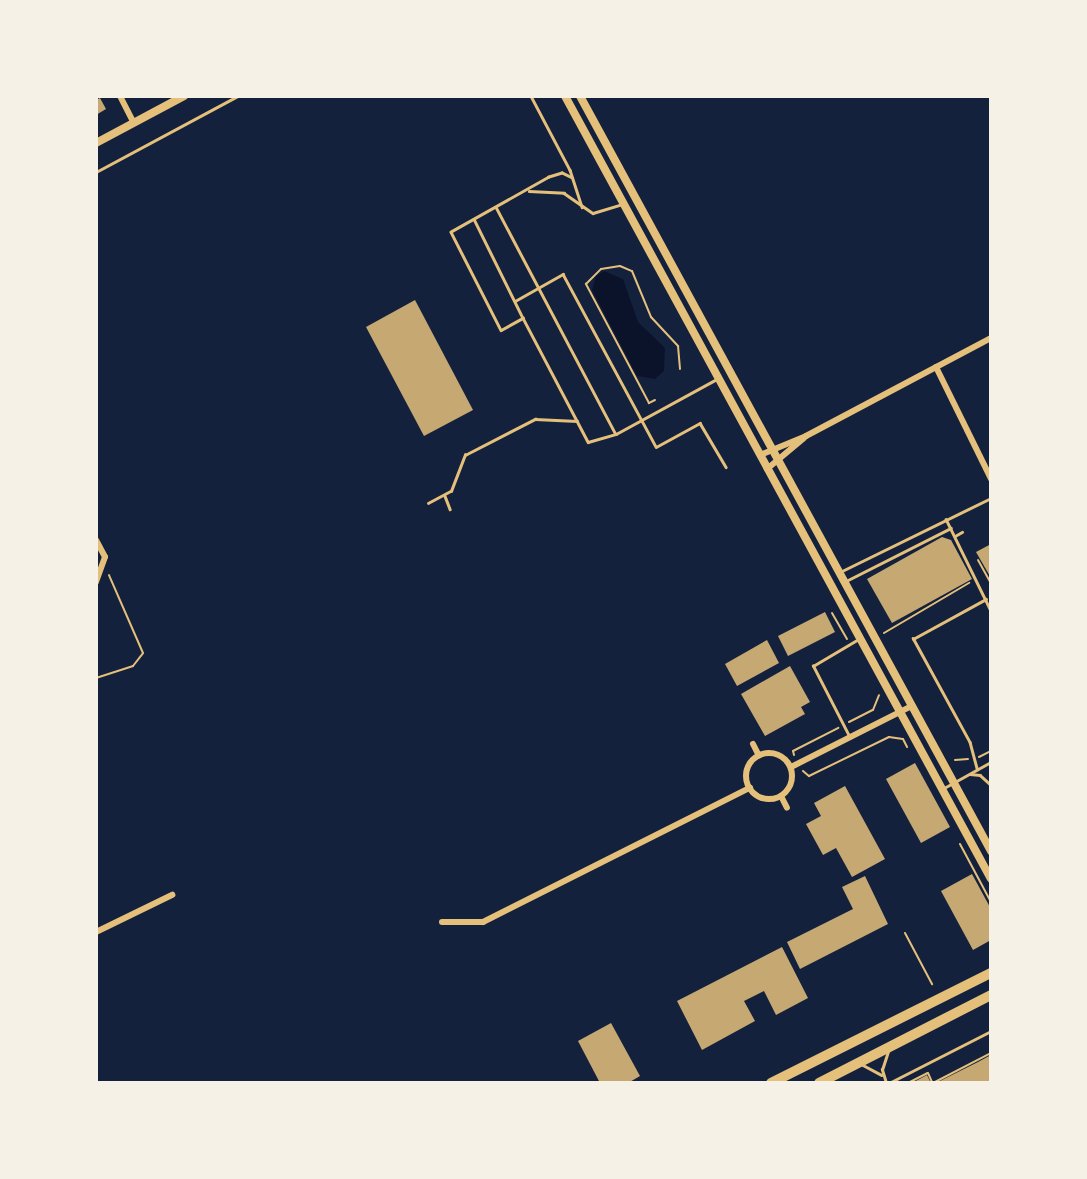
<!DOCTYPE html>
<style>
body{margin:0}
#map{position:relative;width:1087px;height:1179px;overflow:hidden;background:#14213d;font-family:"Work Sans",sans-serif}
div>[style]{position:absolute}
.water>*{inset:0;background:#0b132b}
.building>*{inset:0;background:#c6a872}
.path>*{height:2px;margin:-1px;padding:0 1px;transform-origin:1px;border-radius:1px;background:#e5c07b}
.service>*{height:2.5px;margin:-1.25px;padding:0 1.25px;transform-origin:1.25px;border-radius:1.25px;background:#e5c07b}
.minor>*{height:6px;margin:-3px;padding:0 3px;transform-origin:3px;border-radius:3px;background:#e5c07b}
.minor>.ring{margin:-3px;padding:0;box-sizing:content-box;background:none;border:6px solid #e5c07b;border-radius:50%}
.tertiary>*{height:8px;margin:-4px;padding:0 4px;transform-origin:4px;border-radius:4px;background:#e5c07b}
.primary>*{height:10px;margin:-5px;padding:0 5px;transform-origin:5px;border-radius:5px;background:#e5c07b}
span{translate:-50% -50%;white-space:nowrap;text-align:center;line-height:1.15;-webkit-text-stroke:6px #f6f1e7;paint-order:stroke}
.frame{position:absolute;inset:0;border:98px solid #f6f1e7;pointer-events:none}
</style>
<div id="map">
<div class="water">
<div style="clip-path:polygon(604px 271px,623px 279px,638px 322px,665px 348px,664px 371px,655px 379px,637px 376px,592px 290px,596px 276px)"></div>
</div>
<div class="building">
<div style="clip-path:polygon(100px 98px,106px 109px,96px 115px,96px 100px)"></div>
<div style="clip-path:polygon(415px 300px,473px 410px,424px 436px,366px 327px)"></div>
<div style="clip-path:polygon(942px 537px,951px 540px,972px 579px,892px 623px,867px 579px)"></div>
<div style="clip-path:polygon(991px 544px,991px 578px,976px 552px)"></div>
<div style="clip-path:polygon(825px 612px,835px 632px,788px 656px,778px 636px)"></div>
<div style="clip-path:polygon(767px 640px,779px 663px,737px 686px,725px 664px)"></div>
<div style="clip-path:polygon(790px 666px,810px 702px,801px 707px,805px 714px,765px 736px,741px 694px)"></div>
<div style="clip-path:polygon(915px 763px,950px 827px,921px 843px,886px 779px)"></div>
<div style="clip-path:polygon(845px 786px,885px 859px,852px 877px,836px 848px,823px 855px,806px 824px,821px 816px,814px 803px)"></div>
<div style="clip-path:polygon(972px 874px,991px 909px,991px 940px,973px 950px,941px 891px)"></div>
<div style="clip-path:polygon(865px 876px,888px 924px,800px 969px,787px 942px,853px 909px,842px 887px)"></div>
<div style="clip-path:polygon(782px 947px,808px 998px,776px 1015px,764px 991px,744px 1001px,755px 1021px,702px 1050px,677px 1001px)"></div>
<div style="clip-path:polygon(611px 1023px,640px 1076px,628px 1083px,600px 1083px,578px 1041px)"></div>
<div style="clip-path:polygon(991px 1055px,991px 1083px,936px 1083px,978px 1062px)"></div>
<div style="clip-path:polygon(927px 1075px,931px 1083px,912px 1083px)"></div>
</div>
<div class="path">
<div style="left:655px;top:400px;width:7px;rotate:153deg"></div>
<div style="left:649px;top:403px;width:135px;rotate:-117.9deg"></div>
<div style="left:586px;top:284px;width:21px;rotate:-45deg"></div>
<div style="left:601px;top:269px;width:19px;rotate:-9deg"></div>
<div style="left:620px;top:266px;width:13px;rotate:23deg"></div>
<div style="left:632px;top:271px;width:50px;rotate:67.6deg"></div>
<div style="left:651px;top:317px;width:40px;rotate:47deg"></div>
<div style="left:678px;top:346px;width:23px;rotate:85deg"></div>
<div style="left:978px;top:560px;width:26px;rotate:61deg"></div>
<div style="left:832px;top:613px;width:30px;rotate:60deg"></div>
<div style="left:884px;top:633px;width:99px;rotate:-30.5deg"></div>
<div style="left:96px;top:678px;width:39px;rotate:-18deg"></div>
<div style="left:133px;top:666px;width:16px;rotate:-52deg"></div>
<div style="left:143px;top:653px;width:85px;rotate:-113.6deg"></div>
<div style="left:849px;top:722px;width:27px;rotate:-27deg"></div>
<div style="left:873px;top:710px;width:16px;rotate:-68deg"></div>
<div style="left:794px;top:755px;width:4px;rotate:-104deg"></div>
<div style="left:793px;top:751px;width:51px;rotate:-27.1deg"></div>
<div style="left:979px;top:757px;width:13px;rotate:-27deg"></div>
<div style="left:955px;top:760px;width:13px;rotate:-4deg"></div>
<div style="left:803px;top:771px;width:8px;rotate:40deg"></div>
<div style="left:809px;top:776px;width:89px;rotate:-26deg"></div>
<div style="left:889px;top:737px;width:14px;rotate:8deg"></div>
<div style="left:903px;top:739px;width:9px;rotate:63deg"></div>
<div style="left:960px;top:844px;width:66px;rotate:61.9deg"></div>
<div style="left:905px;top:933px;width:58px;rotate:62.1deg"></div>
<div style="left:908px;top:1083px;width:22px;rotate:-27deg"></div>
<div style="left:928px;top:1073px;width:10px;rotate:66deg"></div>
<div style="left:933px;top:1083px;width:65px;rotate:-27.3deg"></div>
</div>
<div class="service">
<div style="left:531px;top:96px;width:84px;rotate:62.2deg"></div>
<div style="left:570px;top:170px;width:39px;rotate:72deg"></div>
<div style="left:96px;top:172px;width:161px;rotate:-28.2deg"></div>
<div style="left:572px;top:178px;width:11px;rotate:-153deg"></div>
<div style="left:562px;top:173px;width:14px;rotate:163deg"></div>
<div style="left:549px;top:177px;width:112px;rotate:150.7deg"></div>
<div style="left:451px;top:232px;width:110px;rotate:63deg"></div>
<div style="left:501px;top:330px;width:25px;rotate:-29deg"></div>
<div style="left:523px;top:318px;width:140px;rotate:62.3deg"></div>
<div style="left:588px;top:442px;width:29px;rotate:-16deg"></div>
<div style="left:616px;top:434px;width:113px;rotate:-28.6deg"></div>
<div style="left:529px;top:191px;width:35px;rotate:3deg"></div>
<div style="left:564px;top:193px;width:35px;rotate:35deg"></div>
<div style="left:593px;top:213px;width:30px;rotate:-17deg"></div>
<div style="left:496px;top:207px;width:255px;rotate:62.2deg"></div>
<div style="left:474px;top:219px;width:110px;rotate:63.7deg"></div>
<div style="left:515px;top:301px;width:55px;rotate:-29.4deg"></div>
<div style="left:563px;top:274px;width:196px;rotate:61.7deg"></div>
<div style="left:656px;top:447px;width:50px;rotate:-28.6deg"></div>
<div style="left:700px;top:423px;width:51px;rotate:59.4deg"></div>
<div style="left:445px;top:496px;width:14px;rotate:69deg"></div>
<div style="left:428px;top:503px;width:26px;rotate:-28deg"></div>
<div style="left:451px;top:491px;width:39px;rotate:-69deg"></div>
<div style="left:465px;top:455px;width:79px;rotate:-27.2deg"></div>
<div style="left:535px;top:419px;width:42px;rotate:2.7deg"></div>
<div style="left:946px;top:519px;width:102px;rotate:63.9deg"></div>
<div style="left:955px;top:536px;width:8px;rotate:-30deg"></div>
<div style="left:842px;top:571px;width:166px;rotate:-26.1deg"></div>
<div style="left:848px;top:580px;width:115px;rotate:-26.8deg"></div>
<div style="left:850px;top:738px;width:81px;rotate:-117.2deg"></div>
<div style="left:813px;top:666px;width:51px;rotate:-30.6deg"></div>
<div style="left:977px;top:770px;width:28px;rotate:-105deg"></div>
<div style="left:970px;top:743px;width:119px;rotate:-118.7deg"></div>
<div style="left:913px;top:639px;width:83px;rotate:-28.7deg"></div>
<div style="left:970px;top:774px;width:10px;rotate:6deg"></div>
<div style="left:980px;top:775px;width:15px;rotate:42deg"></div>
<div style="left:944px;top:788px;width:54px;rotate:-29deg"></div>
<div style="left:863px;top:1065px;width:21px;rotate:28deg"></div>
<div style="left:886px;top:1083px;width:14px;rotate:-107deg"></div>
<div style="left:882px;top:1070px;width:19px;rotate:-72deg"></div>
<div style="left:889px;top:1083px;width:114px;rotate:-27deg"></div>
</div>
<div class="minor">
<div style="left:120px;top:96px;width:30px;rotate:63deg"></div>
<div style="left:936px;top:367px;width:125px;rotate:63.8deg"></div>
<div style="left:760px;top:455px;width:50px;rotate:-22.4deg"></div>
<div style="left:806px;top:436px;width:209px;rotate:-27.9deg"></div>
<div style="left:767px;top:469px;width:48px;rotate:-40deg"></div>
<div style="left:96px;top:540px;width:19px;rotate:62deg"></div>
<div style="left:105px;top:557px;width:27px;rotate:110deg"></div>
<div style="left:753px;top:744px;width:13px;rotate:63deg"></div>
<div class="ring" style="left:746px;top:753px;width:40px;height:40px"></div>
<div style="left:791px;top:767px;width:136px;rotate:-26.8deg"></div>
<div style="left:781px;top:796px;width:13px;rotate:63deg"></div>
<div style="left:442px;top:922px;width:41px"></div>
<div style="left:483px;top:922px;width:299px;rotate:-26.7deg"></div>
<div style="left:96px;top:932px;width:85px;rotate:-26deg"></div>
</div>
<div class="tertiary">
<div style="left:565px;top:96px;width:891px;rotate:61.45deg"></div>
<div style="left:580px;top:96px;width:860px;rotate:61.44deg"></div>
<div style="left:96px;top:143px;width:100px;rotate:-28.1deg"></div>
</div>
<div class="primary">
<div style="left:771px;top:1083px;width:246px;rotate:-26.6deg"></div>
<div style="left:819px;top:1083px;width:193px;rotate:-27.1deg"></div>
</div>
<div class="frame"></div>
</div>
